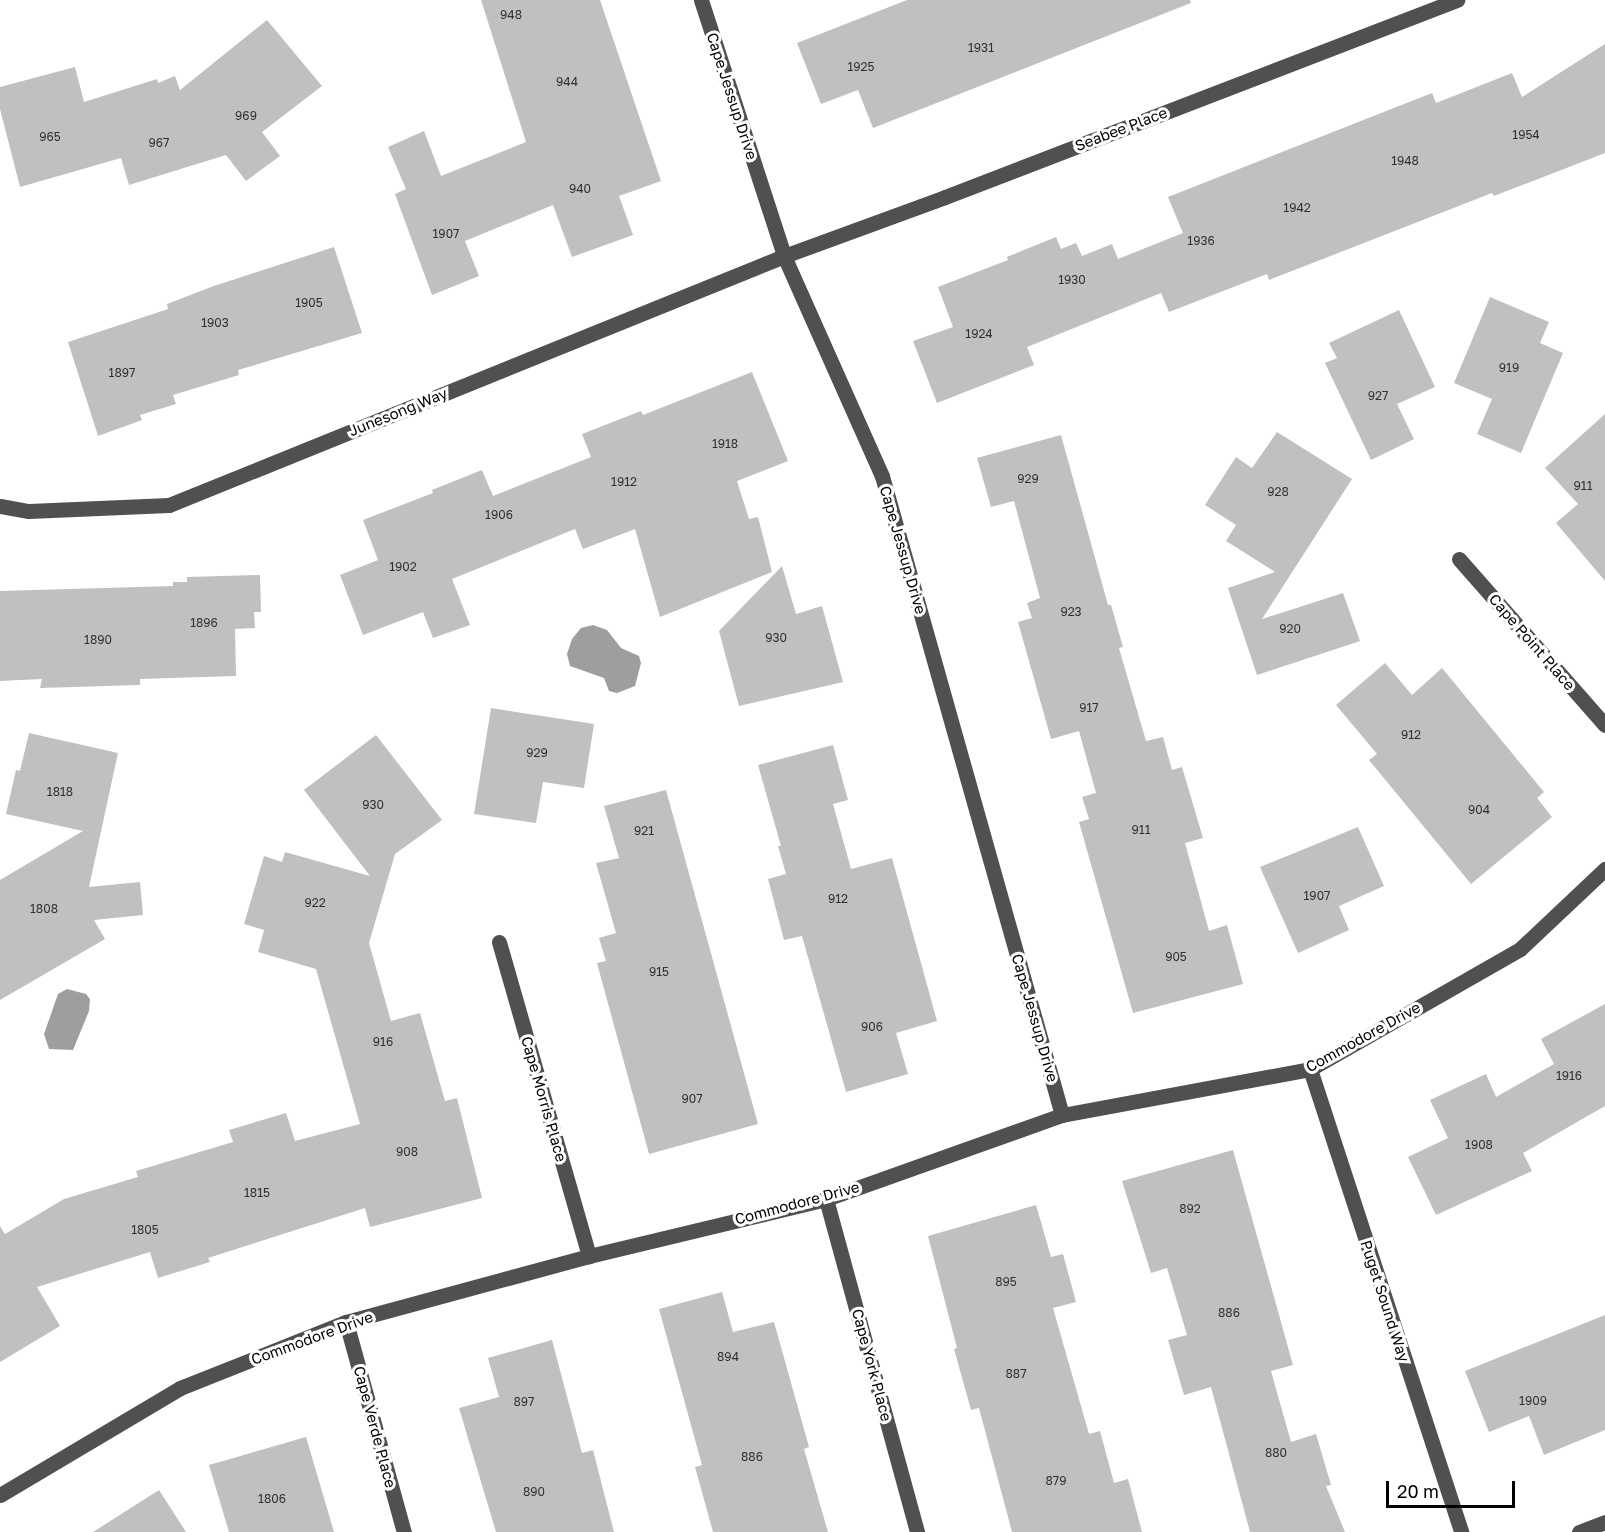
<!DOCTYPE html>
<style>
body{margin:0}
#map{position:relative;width:1605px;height:1532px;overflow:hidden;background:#fff;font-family:"Golos Text",sans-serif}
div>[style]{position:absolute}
.water>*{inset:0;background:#9e9e9e}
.building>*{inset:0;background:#c0c0c0}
.minor>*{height:15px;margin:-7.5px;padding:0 7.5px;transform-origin:7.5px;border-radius:7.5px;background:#505050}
span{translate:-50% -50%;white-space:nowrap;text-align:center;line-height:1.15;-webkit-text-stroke:6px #fff;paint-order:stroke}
.number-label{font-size:12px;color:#303030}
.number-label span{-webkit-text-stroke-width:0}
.street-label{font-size:15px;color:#000}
.scale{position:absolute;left:1386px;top:1481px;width:129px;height:27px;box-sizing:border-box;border:3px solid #000;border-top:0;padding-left:8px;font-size:18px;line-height:21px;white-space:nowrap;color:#000;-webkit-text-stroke:4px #fff;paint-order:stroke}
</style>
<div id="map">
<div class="water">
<div style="clip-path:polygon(593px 625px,607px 630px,621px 648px,639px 656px,641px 663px,635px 686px,617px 693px,609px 691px,604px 678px,570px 666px,567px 654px,572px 639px,581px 628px)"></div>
<div style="clip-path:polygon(67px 989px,86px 994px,90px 999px,89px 1011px,73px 1050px,49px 1049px,44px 1034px,58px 994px)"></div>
</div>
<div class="building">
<div style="clip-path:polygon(481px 0,600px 0,661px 181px,619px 196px,633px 235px,572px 257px,553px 205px,465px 241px,479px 276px,432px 295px,395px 194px,406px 189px,388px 147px,424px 131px,441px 176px,526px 142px)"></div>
<div style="clip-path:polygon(907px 0,1190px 0,1191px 3px,873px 128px,858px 90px,821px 104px,797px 43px)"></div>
<div style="clip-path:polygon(267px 20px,322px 86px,262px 132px,280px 156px,246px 181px,226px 155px,129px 185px,121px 158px,20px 187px,0 109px,0 87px,75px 67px,84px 102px,157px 79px,158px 83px,175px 76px,180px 90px)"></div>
<div style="clip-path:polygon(1605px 44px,1605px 153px,1494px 196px,1492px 193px,1269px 280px,1267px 274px,1169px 312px,1161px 293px,1027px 347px,1034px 365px,937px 403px,913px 341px,953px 327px,938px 287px,1008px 260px,1007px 257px,1056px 237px,1061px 249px,1076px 243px,1082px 256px,1112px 244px,1118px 259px,1183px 233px,1168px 197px,1432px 93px,1436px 103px,1512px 73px,1522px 97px)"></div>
<div style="clip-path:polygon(334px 247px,362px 333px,238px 370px,239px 375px,173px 395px,176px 404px,140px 415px,142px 420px,98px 436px,68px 342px,168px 309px,167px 304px,211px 287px)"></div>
<div style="clip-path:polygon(1490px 297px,1549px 322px,1540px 343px,1563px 353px,1521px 453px,1477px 434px,1492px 399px,1454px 383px)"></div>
<div style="clip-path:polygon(1399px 310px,1435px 387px,1397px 404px,1414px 439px,1371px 460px,1325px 363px,1337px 358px,1329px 343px)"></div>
<div style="clip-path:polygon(752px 372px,788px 461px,737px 481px,749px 519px,758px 517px,772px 572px,660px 617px,635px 529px,583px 549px,575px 529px,452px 579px,470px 625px,433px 638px,423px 612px,363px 635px,340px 575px,378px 560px,363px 520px,433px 493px,432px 490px,482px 470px,493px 496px,591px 457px,582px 434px,641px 411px,643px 415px)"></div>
<div style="clip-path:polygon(1605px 414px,1605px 581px,1556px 523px,1578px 504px,1545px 468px)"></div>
<div style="clip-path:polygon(1277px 432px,1352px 479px,1262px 619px,1343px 593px,1360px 641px,1257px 675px,1228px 588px,1275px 572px,1226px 541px,1236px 525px,1205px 505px,1236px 457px,1252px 468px)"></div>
<div style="clip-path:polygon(1061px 435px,1108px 605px,1111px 605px,1123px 647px,1119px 648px,1146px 741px,1163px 737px,1172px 770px,1182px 767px,1203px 838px,1185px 843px,1209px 931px,1227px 925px,1243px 984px,1133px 1013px,1079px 822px,1089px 819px,1082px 797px,1096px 793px,1079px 731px,1051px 739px,1018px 622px,1032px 618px,1027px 603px,1040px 598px,1014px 501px,991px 507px,977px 458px)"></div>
<div style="clip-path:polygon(782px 566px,796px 614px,822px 606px,843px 682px,739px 706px,719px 631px)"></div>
<div style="clip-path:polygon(260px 575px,261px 612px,254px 612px,255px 628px,235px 629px,236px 676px,140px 679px,140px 685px,40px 688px,42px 679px,0 681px,0 591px,173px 586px,173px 582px,187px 582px,187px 577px)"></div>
<div style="clip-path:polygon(1385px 663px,1412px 695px,1442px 668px,1544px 792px,1537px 798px,1552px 817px,1471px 884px,1369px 760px,1377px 754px,1336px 705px)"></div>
<div style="clip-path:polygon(491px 708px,594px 724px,584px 788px,543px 782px,536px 823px,474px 814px)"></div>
<div style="clip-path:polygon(29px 733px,118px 753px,89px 887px,140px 882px,143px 915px,94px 920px,105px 939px,0 1000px,0 880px,83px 831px,6px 814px,16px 770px,20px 771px)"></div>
<div style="clip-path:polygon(376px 735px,442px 820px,395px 854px,369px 943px,391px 1021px,420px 1013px,445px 1101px,457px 1098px,482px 1198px,370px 1227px,365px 1208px,208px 1258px,210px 1262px,158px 1278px,150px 1252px,37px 1287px,60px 1326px,0 1362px,0 1226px,5px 1234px,64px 1199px,138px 1177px,136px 1171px,233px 1142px,229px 1130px,286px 1113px,295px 1141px,360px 1124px,316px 969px,258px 952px,264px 930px,244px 924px,264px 856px,282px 862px,285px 852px,370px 876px,304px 790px)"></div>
<div style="clip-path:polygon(833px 745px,848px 800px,833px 804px,851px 869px,892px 858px,937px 1021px,896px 1033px,908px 1074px,846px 1092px,802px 936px,784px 940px,768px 879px,786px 874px,778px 846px,781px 846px,758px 765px)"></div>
<div style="clip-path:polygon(666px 790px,758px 1124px,649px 1154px,597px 963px,606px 961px,599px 938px,616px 933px,596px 863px,619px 858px,604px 806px)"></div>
<div style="clip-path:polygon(1358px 827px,1384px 886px,1339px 906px,1349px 930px,1298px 953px,1260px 867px)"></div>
<div style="clip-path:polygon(1605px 1004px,1605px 1106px,1523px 1153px,1532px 1171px,1436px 1215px,1408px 1157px,1448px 1138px,1430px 1100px,1486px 1074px,1496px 1097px,1554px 1064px,1541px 1039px)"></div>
<div style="clip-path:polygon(1233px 1150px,1293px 1365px,1271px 1371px,1291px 1442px,1316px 1434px,1331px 1485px,1326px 1486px,1345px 1532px,1250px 1532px,1211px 1387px,1184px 1395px,1168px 1340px,1187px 1335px,1167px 1268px,1151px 1273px,1122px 1181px)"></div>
<div style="clip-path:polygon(1036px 1205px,1051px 1257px,1063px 1254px,1076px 1302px,1053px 1308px,1089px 1434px,1100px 1431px,1114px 1483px,1128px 1479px,1142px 1532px,1012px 1532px,979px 1408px,971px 1410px,954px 1349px,957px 1348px,928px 1236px)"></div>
<div style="clip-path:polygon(722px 1292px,733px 1332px,774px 1322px,809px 1447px,804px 1449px,828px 1532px,713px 1532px,695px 1467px,702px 1465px,659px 1309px)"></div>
<div style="clip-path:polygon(1605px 1315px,1605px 1430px,1544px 1455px,1529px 1416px,1489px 1432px,1465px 1371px)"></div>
<div style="clip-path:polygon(552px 1340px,582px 1453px,593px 1450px,614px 1532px,496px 1532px,459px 1408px,499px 1397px,488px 1358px)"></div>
<div style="clip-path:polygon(306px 1437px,334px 1532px,229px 1532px,209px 1465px)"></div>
<div style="clip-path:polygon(159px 1490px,186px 1532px,93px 1532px)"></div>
</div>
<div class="minor">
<div style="left:701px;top:0;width:269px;rotate:72deg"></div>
<div style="left:784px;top:256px;width:241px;rotate:66deg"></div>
<div style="left:882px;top:476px;width:664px;rotate:74.27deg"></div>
<div style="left:0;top:506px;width:29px;rotate:10deg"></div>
<div style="left:29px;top:511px;width:140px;rotate:-2.5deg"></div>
<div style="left:169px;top:505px;width:663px;rotate:-22.04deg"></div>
<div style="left:784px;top:256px;width:171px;rotate:-20.1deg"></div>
<div style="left:945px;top:197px;width:549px;rotate:-21.05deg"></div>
<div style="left:1459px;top:559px;width:221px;rotate:48.7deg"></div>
<div style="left:499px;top:942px;width:327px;rotate:74deg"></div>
<div style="left:1310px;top:1069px;width:487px;rotate:71.9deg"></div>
<div style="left:826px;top:1199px;width:345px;rotate:74.7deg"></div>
<div style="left:346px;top:1322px;width:218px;rotate:74.6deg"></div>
<div style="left:0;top:1495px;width:209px;rotate:-30.7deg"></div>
<div style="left:180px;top:1388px;width:179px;rotate:-21.7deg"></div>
<div style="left:346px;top:1322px;width:252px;rotate:-15.2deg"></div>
<div style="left:589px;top:1256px;width:244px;rotate:-13.5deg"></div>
<div style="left:826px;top:1199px;width:251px;rotate:-19.6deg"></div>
<div style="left:1062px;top:1115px;width:252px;rotate:-10.5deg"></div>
<div style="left:1310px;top:1069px;width:242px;rotate:-29.7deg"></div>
<div style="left:1520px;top:949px;width:117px;rotate:-43.3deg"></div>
<div style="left:1579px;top:1532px;width:28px;rotate:-21deg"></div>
</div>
<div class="number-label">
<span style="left:511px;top:15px">948</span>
<span style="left:981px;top:48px">1931</span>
<span style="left:861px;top:67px">1925</span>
<span style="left:567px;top:82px">944</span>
<span style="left:246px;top:116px">969</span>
<span style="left:1526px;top:135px">1954</span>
<span style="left:50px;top:137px">965</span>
<span style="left:159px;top:143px">967</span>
<span style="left:1405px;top:161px">1948</span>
<span style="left:580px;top:189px">940</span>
<span style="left:1297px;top:208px">1942</span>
<span style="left:446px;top:234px">1907</span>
<span style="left:1201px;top:241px">1936</span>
<span style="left:1072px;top:280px">1930</span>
<span style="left:309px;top:303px">1905</span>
<span style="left:215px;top:323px">1903</span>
<span style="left:979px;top:334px">1924</span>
<span style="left:1509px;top:368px">919</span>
<span style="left:122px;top:373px">1897</span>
<span style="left:1378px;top:396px">927</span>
<span style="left:725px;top:444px">1918</span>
<span style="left:1028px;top:479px">929</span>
<span style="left:624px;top:482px">1912</span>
<span style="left:1583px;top:486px">911</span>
<span style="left:1278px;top:492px">928</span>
<span style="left:499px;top:515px">1906</span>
<span style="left:403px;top:567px">1902</span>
<span style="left:1071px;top:612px">923</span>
<span style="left:204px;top:623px">1896</span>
<span style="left:1290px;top:629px">920</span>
<span style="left:776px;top:638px">930</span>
<span style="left:98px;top:640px">1890</span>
<span style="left:1089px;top:708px">917</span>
<span style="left:1411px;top:735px">912</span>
<span style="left:537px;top:753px">929</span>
<span style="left:60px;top:792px">1818</span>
<span style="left:373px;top:805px">930</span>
<span style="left:1479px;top:810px">904</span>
<span style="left:1141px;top:830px">911</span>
<span style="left:644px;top:831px">921</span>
<span style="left:1317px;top:896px">1907</span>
<span style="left:838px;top:899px">912</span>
<span style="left:315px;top:903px">922</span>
<span style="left:44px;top:909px">1808</span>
<span style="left:1176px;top:957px">905</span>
<span style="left:659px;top:972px">915</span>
<span style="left:872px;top:1027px">906</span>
<span style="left:383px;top:1042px">916</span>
<span style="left:1569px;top:1076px">1916</span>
<span style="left:692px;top:1099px">907</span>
<span style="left:1479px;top:1145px">1908</span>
<span style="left:407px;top:1152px">908</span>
<span style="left:257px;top:1193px">1815</span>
<span style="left:1190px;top:1209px">892</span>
<span style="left:145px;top:1230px">1805</span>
<span style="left:1006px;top:1282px">895</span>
<span style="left:1229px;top:1313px">886</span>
<span style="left:728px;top:1357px">894</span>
<span style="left:1016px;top:1374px">887</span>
<span style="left:1533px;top:1401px">1909</span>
<span style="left:524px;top:1402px">897</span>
<span style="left:1276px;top:1453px">880</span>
<span style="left:752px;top:1457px">886</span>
<span style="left:1056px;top:1481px">879</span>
<span style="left:534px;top:1492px">890</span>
<span style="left:272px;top:1499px">1806</span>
</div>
<div class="street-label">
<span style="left:732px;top:96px;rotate:72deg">Cape Jessup Drive</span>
<span style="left:1121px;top:129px;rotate:-21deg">Seabee Place</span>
<span style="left:398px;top:412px;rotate:-22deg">Junesong Way</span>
<span style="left:903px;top:550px;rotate:74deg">Cape Jessup Drive</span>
<span style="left:1532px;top:642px;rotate:49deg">Cape Point Place</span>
<span style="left:1035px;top:1018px;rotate:74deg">Cape Jessup Drive</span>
<span style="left:1363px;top:1037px;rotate:-29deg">Commodore Drive</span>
<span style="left:544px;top:1099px;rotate:74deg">Cape Morris Place</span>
<span style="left:797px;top:1203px;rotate:-15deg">Commodore Drive</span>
<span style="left:1385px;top:1301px;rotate:72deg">Puget Sound Way</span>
<span style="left:312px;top:1338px;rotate:-20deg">Commodore Drive</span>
<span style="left:872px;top:1365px;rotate:75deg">Cape York Place</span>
<span style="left:375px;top:1427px;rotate:75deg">Cape Verde Place</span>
</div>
<div class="scale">20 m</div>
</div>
